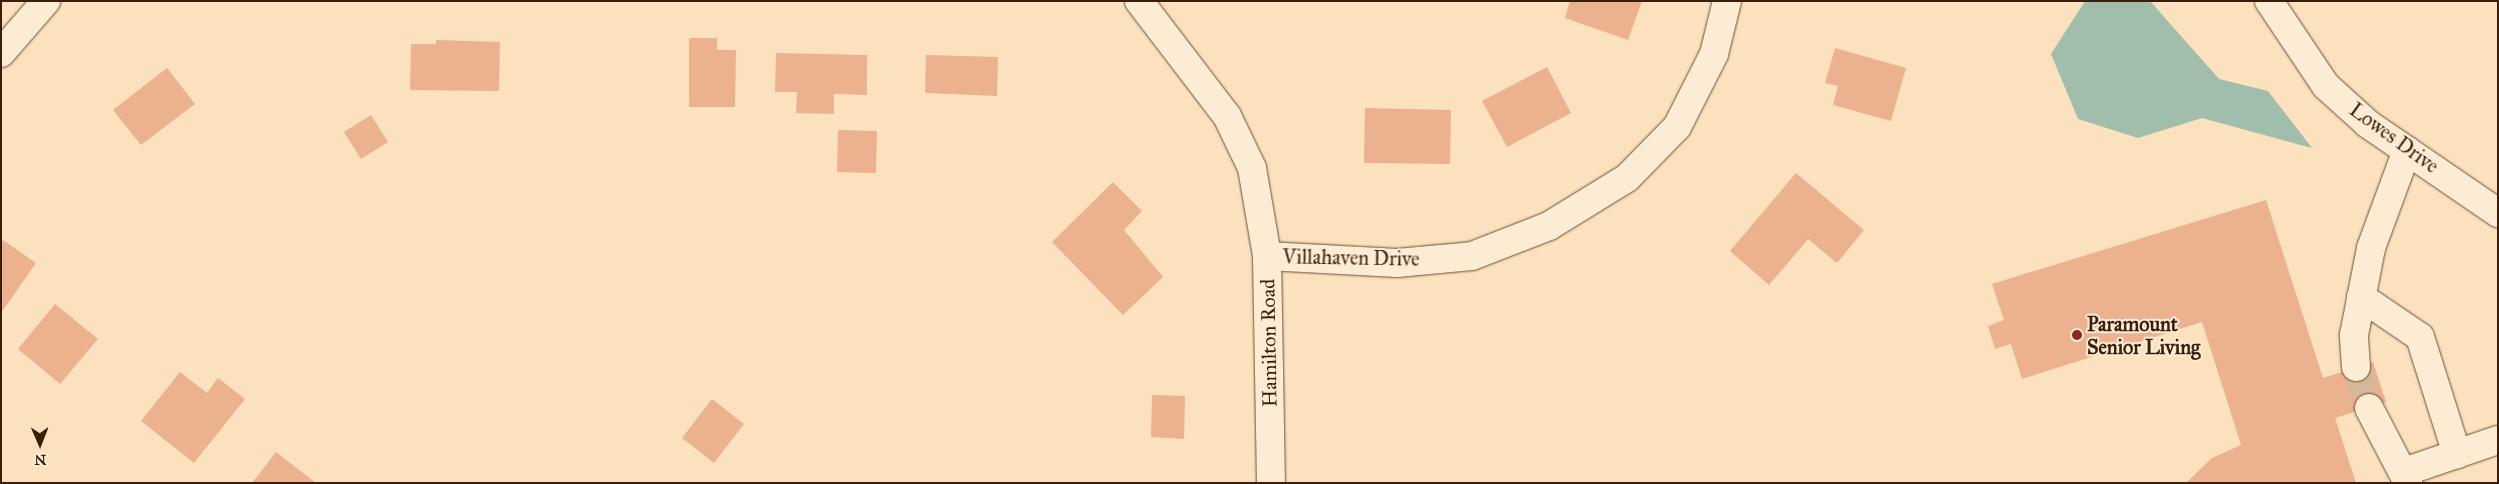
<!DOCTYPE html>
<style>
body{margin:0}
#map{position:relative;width:2499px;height:484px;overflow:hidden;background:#fbe1bd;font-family:"IM FELL Great Primer",serif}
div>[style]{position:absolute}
.water>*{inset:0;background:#a0beab}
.building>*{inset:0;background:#ecb18f}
.minor-tunnel>*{height:28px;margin-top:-14px;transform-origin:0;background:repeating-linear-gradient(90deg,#d4ba99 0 28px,transparent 0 42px)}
.roads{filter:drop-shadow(0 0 1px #6a4f36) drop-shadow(0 0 1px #6a4f36)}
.minor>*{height:28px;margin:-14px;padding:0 14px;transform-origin:14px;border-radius:14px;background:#fcecd4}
.dots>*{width:14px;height:14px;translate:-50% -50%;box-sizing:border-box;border:2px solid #fcecd4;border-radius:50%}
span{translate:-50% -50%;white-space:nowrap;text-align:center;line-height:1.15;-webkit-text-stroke:4px #fcecd4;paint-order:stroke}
.street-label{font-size:20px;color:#3a1e09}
.poi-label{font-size:20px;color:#3a1e09;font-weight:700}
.left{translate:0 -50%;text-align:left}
.frame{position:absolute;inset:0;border:2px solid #3a1e09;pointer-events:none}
.north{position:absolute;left:15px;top:419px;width:50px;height:50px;-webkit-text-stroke:4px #fcecd4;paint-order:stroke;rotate:179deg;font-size:14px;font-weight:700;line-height:20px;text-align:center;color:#3a1e09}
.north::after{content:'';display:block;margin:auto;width:18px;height:22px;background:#3a1e09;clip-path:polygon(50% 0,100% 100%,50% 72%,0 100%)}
</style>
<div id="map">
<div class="water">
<div style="clip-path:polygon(2085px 1px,2150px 1px,2219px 79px,2268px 91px,2312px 148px,2202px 118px,2138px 138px,2078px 119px,2051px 54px)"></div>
</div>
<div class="building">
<div style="clip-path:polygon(1570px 1px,1642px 1px,1628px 40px,1565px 18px)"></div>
<div style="clip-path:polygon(689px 38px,717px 38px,717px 50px,736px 50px,735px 107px,689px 107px)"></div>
<div style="clip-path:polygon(436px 40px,500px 42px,499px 91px,410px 90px,411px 44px,436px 44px)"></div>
<div style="clip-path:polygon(1835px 48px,1906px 68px,1891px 121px,1833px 105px,1838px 86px,1825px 83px)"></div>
<div style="clip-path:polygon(776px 53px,867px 55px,867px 95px,834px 94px,834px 114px,796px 113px,797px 92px,775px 92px)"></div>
<div style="clip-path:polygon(926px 55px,998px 57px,997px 96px,925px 93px)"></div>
<div style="clip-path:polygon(1547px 67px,1571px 113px,1507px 147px,1482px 101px)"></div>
<div style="clip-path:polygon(167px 68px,195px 104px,141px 145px,113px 110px)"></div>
<div style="clip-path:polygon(1365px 108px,1451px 110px,1450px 164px,1364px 163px)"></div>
<div style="clip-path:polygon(371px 115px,388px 142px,361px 159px,344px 132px)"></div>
<div style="clip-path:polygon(838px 130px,877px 131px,876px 173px,837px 172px)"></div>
<div style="clip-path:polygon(1796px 173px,1864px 230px,1837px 263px,1808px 239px,1769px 285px,1730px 251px)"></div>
<div style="clip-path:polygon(1113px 182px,1142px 211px,1124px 230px,1163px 277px,1123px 315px,1052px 242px)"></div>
<div style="clip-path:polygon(2266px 200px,2323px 378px,2373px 362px,2386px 402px,2335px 418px,2356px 483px,2186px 483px,2212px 458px,2241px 445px,2202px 322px,2022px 379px,2011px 344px,1995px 349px,1988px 326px,2004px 320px,1992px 284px)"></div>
<div style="clip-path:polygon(3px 240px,36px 263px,1px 313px,1px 243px)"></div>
<div style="clip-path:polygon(55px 304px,98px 339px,60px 384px,18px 349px)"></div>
<div style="clip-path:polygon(180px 372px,207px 393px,218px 378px,245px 399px,194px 463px,141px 421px)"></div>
<div style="clip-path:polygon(1152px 395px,1185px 396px,1184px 439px,1151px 437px)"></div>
<div style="clip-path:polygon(712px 399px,744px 424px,714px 463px,682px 438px)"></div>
<div style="clip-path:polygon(276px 452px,316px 483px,252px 483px)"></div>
</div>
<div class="minor-tunnel">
<div style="left:2356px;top:367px;width:43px;rotate:72.4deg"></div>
</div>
<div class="roads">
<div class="minor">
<div style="left:1139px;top:1px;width:145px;rotate:52.6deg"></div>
<div style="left:1227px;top:116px;width:58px;rotate:64.3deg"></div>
<div style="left:1252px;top:168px;width:89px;rotate:80.3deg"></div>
<div style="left:1267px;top:256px;width:227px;rotate:89deg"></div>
<div style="left:2269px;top:1px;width:102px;rotate:56.2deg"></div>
<div style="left:2326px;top:86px;width:57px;rotate:42.1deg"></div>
<div style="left:2368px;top:124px;width:158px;rotate:34.4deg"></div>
<div style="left:1px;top:53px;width:69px;rotate:-49.1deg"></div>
<div style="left:1267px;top:256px;width:130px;rotate:3.1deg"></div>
<div style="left:1397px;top:263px;width:75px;rotate:-5.3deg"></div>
<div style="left:1472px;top:256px;width:83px;rotate:-21.3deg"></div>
<div style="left:1549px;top:226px;width:92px;rotate:-31.6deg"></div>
<div style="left:1627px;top:178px;width:71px;rotate:-45.6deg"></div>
<div style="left:1677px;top:127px;width:82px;rotate:-63.1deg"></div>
<div style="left:1714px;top:54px;width:55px;rotate:-76.2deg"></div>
<div style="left:2361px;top:297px;width:71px;rotate:34.1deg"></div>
<div style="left:2420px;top:337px;width:123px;rotate:72.5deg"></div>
<div style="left:2356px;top:367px;width:32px;rotate:-94deg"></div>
<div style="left:2354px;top:335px;width:89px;rotate:-78.9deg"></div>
<div style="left:2371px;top:248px;width:104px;rotate:-69.8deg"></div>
<div style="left:2369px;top:408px;width:85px;rotate:62.5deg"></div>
<div style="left:2404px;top:472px;width:99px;rotate:-18.8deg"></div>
</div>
</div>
<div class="dots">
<div style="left:2077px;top:335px;background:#8f2418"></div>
</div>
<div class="street-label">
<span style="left:2394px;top:138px;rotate:36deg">Lowes Drive</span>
<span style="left:1351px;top:258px;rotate:1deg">Villahaven Drive</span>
<span style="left:1269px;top:343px;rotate:-91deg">Hamilton Road</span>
</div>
<div class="poi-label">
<span class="left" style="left:2087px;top:336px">Paramount<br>Senior Living</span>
</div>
<div class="frame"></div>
<div class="north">N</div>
</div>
